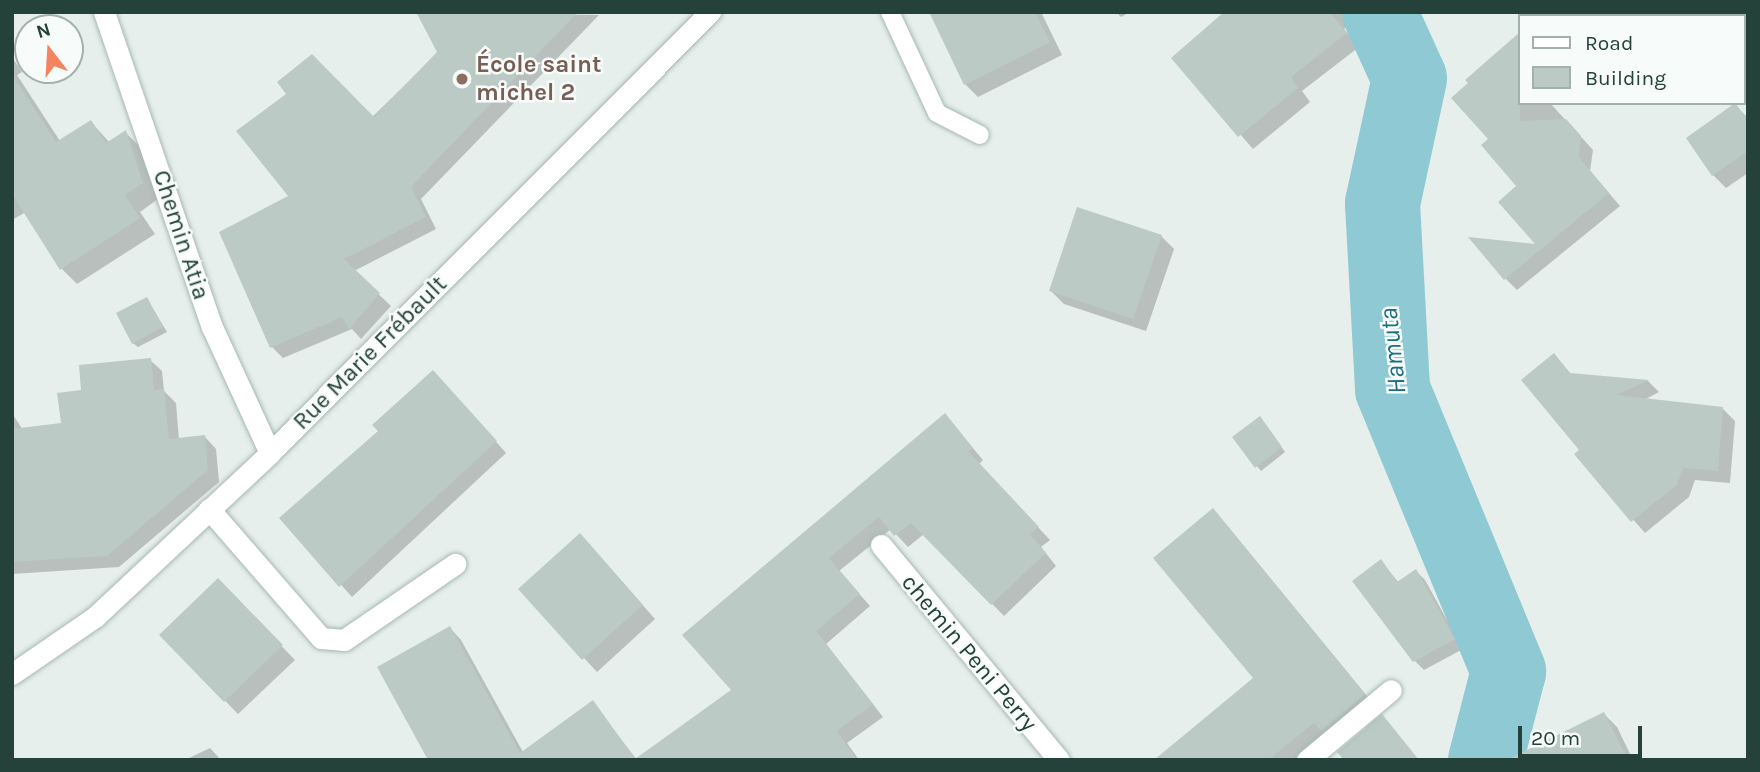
<!DOCTYPE html>
<meta charset="utf-8">
<style>
body{margin:0}
#map{position:relative;width:1760px;height:772px;overflow:hidden;background:#e6efeb;font-family:Karla,sans-serif}
div>[style]{position:absolute}
.shadow>*{inset:0;background:#0003}
.river>*{height:75px;margin:-37.5px;padding:0 37.5px;transform-origin:37.5px;border-radius:37.5px;background:#8ec9d4}
.building>*{inset:0;background:#bbcac4}
.roads{filter:drop-shadow(0 0 2px #a8b8b2) drop-shadow(0 0 2px #a8b8b2)}
.service>*{height:18px;margin:-9px;padding:0 9px;transform-origin:9px;border-radius:9px;background:#fff}
.minor>*{height:21px;margin:-10.5px;padding:0 10.5px;transform-origin:10.5px;border-radius:10.5px;background:#fff}
.dots>*{width:19px;height:19px;translate:-50% -50%;box-sizing:border-box;border:4px solid #f7fbf9;border-radius:50%}
span{translate:-50% -50%;white-space:nowrap;text-align:center;line-height:1.15;-webkit-text-stroke:5px #f7fbf9;paint-order:stroke}
.education-label{font-size:24px;color:#785e54;font-weight:700}
.left{translate:0 -50%;text-align:left}
.street-label{font-size:24px;color:#24423a}
.water-label{font-size:26px;color:#1c6f80;font-style:italic}
.frame{position:absolute;inset:0;border:14px solid #24423a;pointer-events:none}
.legend{position:absolute;left:1518px;top:14px;width:228px;height:91px;box-sizing:border-box;background:#f7fbf9;border:2px solid #a3b1ad;margin:0;padding:9px 12px;list-style:none;font-size:21px;color:#24423a}
.legend li{display:flex;align-items:center;gap:14px;height:35px}
.legend b{width:35px;border:2px solid #a3b1ad}
.north{position:absolute;left:14px;top:14px;width:70px;height:70px;box-sizing:border-box;background:#f7fbf9;border:2px solid #a3b1ad;border-radius:50%;rotate:343deg;font-size:19px;font-weight:700;line-height:28px;text-align:center;color:#24423a}
.north::after{content:'';display:block;margin:auto;width:24px;height:32px;background:#f4845f;clip-path:polygon(50% 0,100% 100%,50% 72%,0 100%)}
.scale{position:absolute;left:1518px;top:726px;width:124px;height:32px;box-sizing:border-box;border:4px solid #24423a;border-top:0;padding-left:9px;font-size:21px;line-height:24px;white-space:nowrap;color:#24423a;-webkit-text-stroke:5px #f7fbf9;paint-order:stroke}
</style>
<div id="map">
<div class="shadow">
<div style="clip-path:polygon(419px 12px,599px 15px,421px 199px,436px 229px,354px 271px,391px 306px,361px 339px,352px 329px,283px 358px,272px 347px,291px 196px,439px 52px)"></div>
<div style="clip-path:polygon(931px 12px,1041px 12px,1062px 55px,978px 97px,965px 84px)"></div>
<div style="clip-path:polygon(1116px 12px,1130px 12px,1121px 17px)"></div>
<div style="clip-path:polygon(1227px 12px,1362px 12px,1344px 29px,1359px 47px,1302px 91px,1310px 102px,1253px 149px,1174px 58px)"></div>
<div style="clip-path:polygon(1509px 44px,1520px 55px,1520px 103px,1550px 103px,1593px 150px,1590px 171px,1620px 206px,1517px 290px,1505px 278px,1539px 247px,1518px 186px,1491px 140px)"></div>
<div style="clip-path:polygon(12px 57px,22px 72px,17px 75px,60px 141px,91px 122px,110px 143px,126px 133px,141px 148px,158px 199px,140px 212px,155px 234px,77px 284px,62px 269px,26px 212px,12px 220px)"></div>
<div style="clip-path:polygon(1735px 105px,1748px 118px,1748px 173px,1726px 188px,1713px 175px)"></div>
<div style="clip-path:polygon(1161px 236px,1174px 249px,1146px 331px,1064px 304px,1051px 291px)"></div>
<div style="clip-path:polygon(147px 299px,167px 332px,138px 347px,133px 343px)"></div>
<div style="clip-path:polygon(1554px 356px,1572px 375px,1648px 381px,1659px 392px,1644px 400px,1723px 409px,1735px 421px,1730px 483px,1695px 480px,1689px 497px,1645px 533px,1576px 454px,1582px 450px)"></div>
<div style="clip-path:polygon(150px 360px,162px 371px,164px 391px,176px 403px,179px 440px,205px 437px,216px 449px,219px 482px,119px 567px,12px 574px,12px 413px,71px 506px,83px 392px)"></div>
<div style="clip-path:polygon(444px 383px,506px 453px,352px 597px,281px 518px)"></div>
<div style="clip-path:polygon(945px 415px,983px 460px,979px 464px,1050px 540px,1041px 547px,1056px 566px,1004px 616px,924px 534px,908px 547px,891px 529px,839px 571px,870px 606px,826px 644px,883px 717px,847px 743px,859px 760px,447px 760px,450px 628px,461px 640px,523px 752px,593px 703px,637px 760px,734px 690px,685px 635px)"></div>
<div style="clip-path:polygon(1264px 423px,1285px 452px,1261px 471px,1257px 466px)"></div>
<div style="clip-path:polygon(1225px 523px,1376px 707px,1327px 735px,1296px 760px,1157px 760px,1256px 678px)"></div>
<div style="clip-path:polygon(593px 549px,655px 619px,597px 672px,520px 589px)"></div>
<div style="clip-path:polygon(1381px 561px,1399px 583px,1416px 571px,1425px 580px,1463px 649px,1424px 670px,1415px 661px)"></div>
<div style="clip-path:polygon(218px 580px,295px 660px,238px 714px,161px 635px)"></div>
<div style="clip-path:polygon(1604px 714px,1617px 727px,1633px 760px,1552px 760px)"></div>
<div style="clip-path:polygon(210px 748px,221px 760px,185px 760px)"></div>
</div>
<div class="river">
<div style="left:1379px;top:12px;width:72px;rotate:65.6deg"></div>
<div style="left:1409px;top:78px;width:128px;rotate:102.2deg"></div>
<div style="left:1382px;top:203px;width:186px;rotate:86.9deg"></div>
<div style="left:1392px;top:389px;width:305px;rotate:67.6deg"></div>
<div style="left:1508px;top:671px;width:92px;rotate:104.5deg"></div>
</div>
<div class="building">
<div style="clip-path:polygon(416px 12px,578px 12px,411px 187px,426px 217px,344px 259px,380px 293px,349px 329px,342px 317px,270px 348px,219px 232px,288px 196px,236px 131px,286px 94px,277px 82px,312px 54px,374px 117px,437px 52px)"></div>
<div style="clip-path:polygon(929px 12px,1035px 12px,1050px 42px,964px 85px)"></div>
<div style="clip-path:polygon(1224px 12px,1330px 12px,1347px 33px,1291px 77px,1298px 88px,1238px 137px,1171px 58px)"></div>
<div style="clip-path:polygon(1520px 32px,1520px 121px,1566px 119px,1581px 136px,1579px 157px,1609px 193px,1504px 280px,1468px 237px,1535px 244px,1498px 202px,1516px 186px,1481px 145px,1488px 139px,1451px 98px,1468px 83px,1465px 80px)"></div>
<div style="clip-path:polygon(12px 74px,56px 142px,91px 120px,106px 143px,126px 130px,143px 183px,125px 195px,140px 218px,60px 270px,12px 194px)"></div>
<div style="clip-path:polygon(1735px 103px,1748px 120px,1748px 151px,1712px 176px,1686px 138px)"></div>
<div style="clip-path:polygon(1077px 207px,1162px 235px,1133px 319px,1049px 291px)"></div>
<div style="clip-path:polygon(147px 297px,163px 327px,132px 344px,116px 313px)"></div>
<div style="clip-path:polygon(1554px 353px,1570px 373px,1649px 380px,1617px 395px,1723px 407px,1718px 471px,1683px 468px,1677px 485px,1631px 522px,1574px 454px,1579px 450px,1521px 380px)"></div>
<div style="clip-path:polygon(151px 358px,154px 390px,164px 389px,169px 439px,205px 435px,208px 470px,107px 556px,12px 562px,12px 429px,61px 423px,57px 393px,81px 390px,79px 365px)"></div>
<div style="clip-path:polygon(433px 370px,497px 441px,339px 587px,279px 518px,378px 431px,372px 425px)"></div>
<div style="clip-path:polygon(945px 413px,973px 448px,968px 451px,1039px 527px,1030px 534px,1046px 553px,991px 605px,911px 523px,894px 536px,879px 517px,829px 558px,860px 594px,816px 631px,873px 704px,837px 731px,857px 760px,428px 760px,377px 667px,450px 626px,520px 753px,593px 700px,635px 759px,731px 690px,682px 635px)"></div>
<div style="clip-path:polygon(1260px 416px,1282px 447px,1255px 468px,1232px 437px)"></div>
<div style="clip-path:polygon(1213px 508px,1365px 694px,1321px 731px,1314px 723px,1268px 760px,1154px 760px,1253px 678px,1153px 558px)"></div>
<div style="clip-path:polygon(580px 533px,643px 605px,582px 660px,518px 589px)"></div>
<div style="clip-path:polygon(1381px 559px,1397px 582px,1416px 569px,1455px 639px,1413px 662px,1352px 581px)"></div>
<div style="clip-path:polygon(218px 578px,283px 645px,224px 702px,159px 635px)"></div>
<div style="clip-path:polygon(1604px 712px,1628px 760px,1507px 760px)"></div>
<div style="clip-path:polygon(1382px 714px,1419px 760px,1344px 760px,1337px 752px)"></div>
</div>
<div class="roads">
<div class="service">
<div style="left:890px;top:12px;width:111px;rotate:65deg"></div>
<div style="left:937px;top:113px;width:48px;rotate:27.1deg"></div>
</div>
<div class="minor">
<div style="left:104px;top:12px;width:333px;rotate:71.1deg"></div>
<div style="left:212px;top:327px;width:139px;rotate:65.3deg"></div>
<div style="left:209px;top:509px;width:171px;rotate:49deg"></div>
<div style="left:321px;top:638px;width:23px;rotate:5deg"></div>
<div style="left:344px;top:640px;width:135px;rotate:-34.4deg"></div>
<div style="left:881px;top:545px;width:279px;rotate:50.4deg"></div>
<div style="left:12px;top:674px;width:101px;rotate:-34.5deg"></div>
<div style="left:95px;top:617px;width:234px;rotate:-43.1deg"></div>
<div style="left:266px;top:457px;width:629px;rotate:-45.06deg"></div>
<div style="left:1307px;top:760px;width:109px;rotate:-39.8deg"></div>
</div>
</div>
<div class="dots">
<div style="left:462px;top:79px;background:#8d6e63"></div>
</div>
<div class="education-label">
<span class="left" style="left:476px;top:79px">École saint<br>michel 2</span>
</div>
<div class="street-label">
<span style="left:181px;top:235px;rotate:72deg">Chemin Atia</span>
<span style="left:370px;top:353px;rotate:-45deg">Rue Marie Frébault</span>
<span style="left:969px;top:653px;rotate:50deg">chemin Peni Perry</span>
</div>
<div class="water-label">
<span style="left:1393px;top:351px;rotate:-96deg">Hamuta</span>
</div>
<div class="frame"></div>
<ul class="legend">
<li><b style="height:9px;background:#fff"></b>Road</li>
<li><b style="height:19px;background:#bbcac4"></b>Building</li>
</ul>
<div class="north">N</div>
<div class="scale">20 m</div>
</div>
